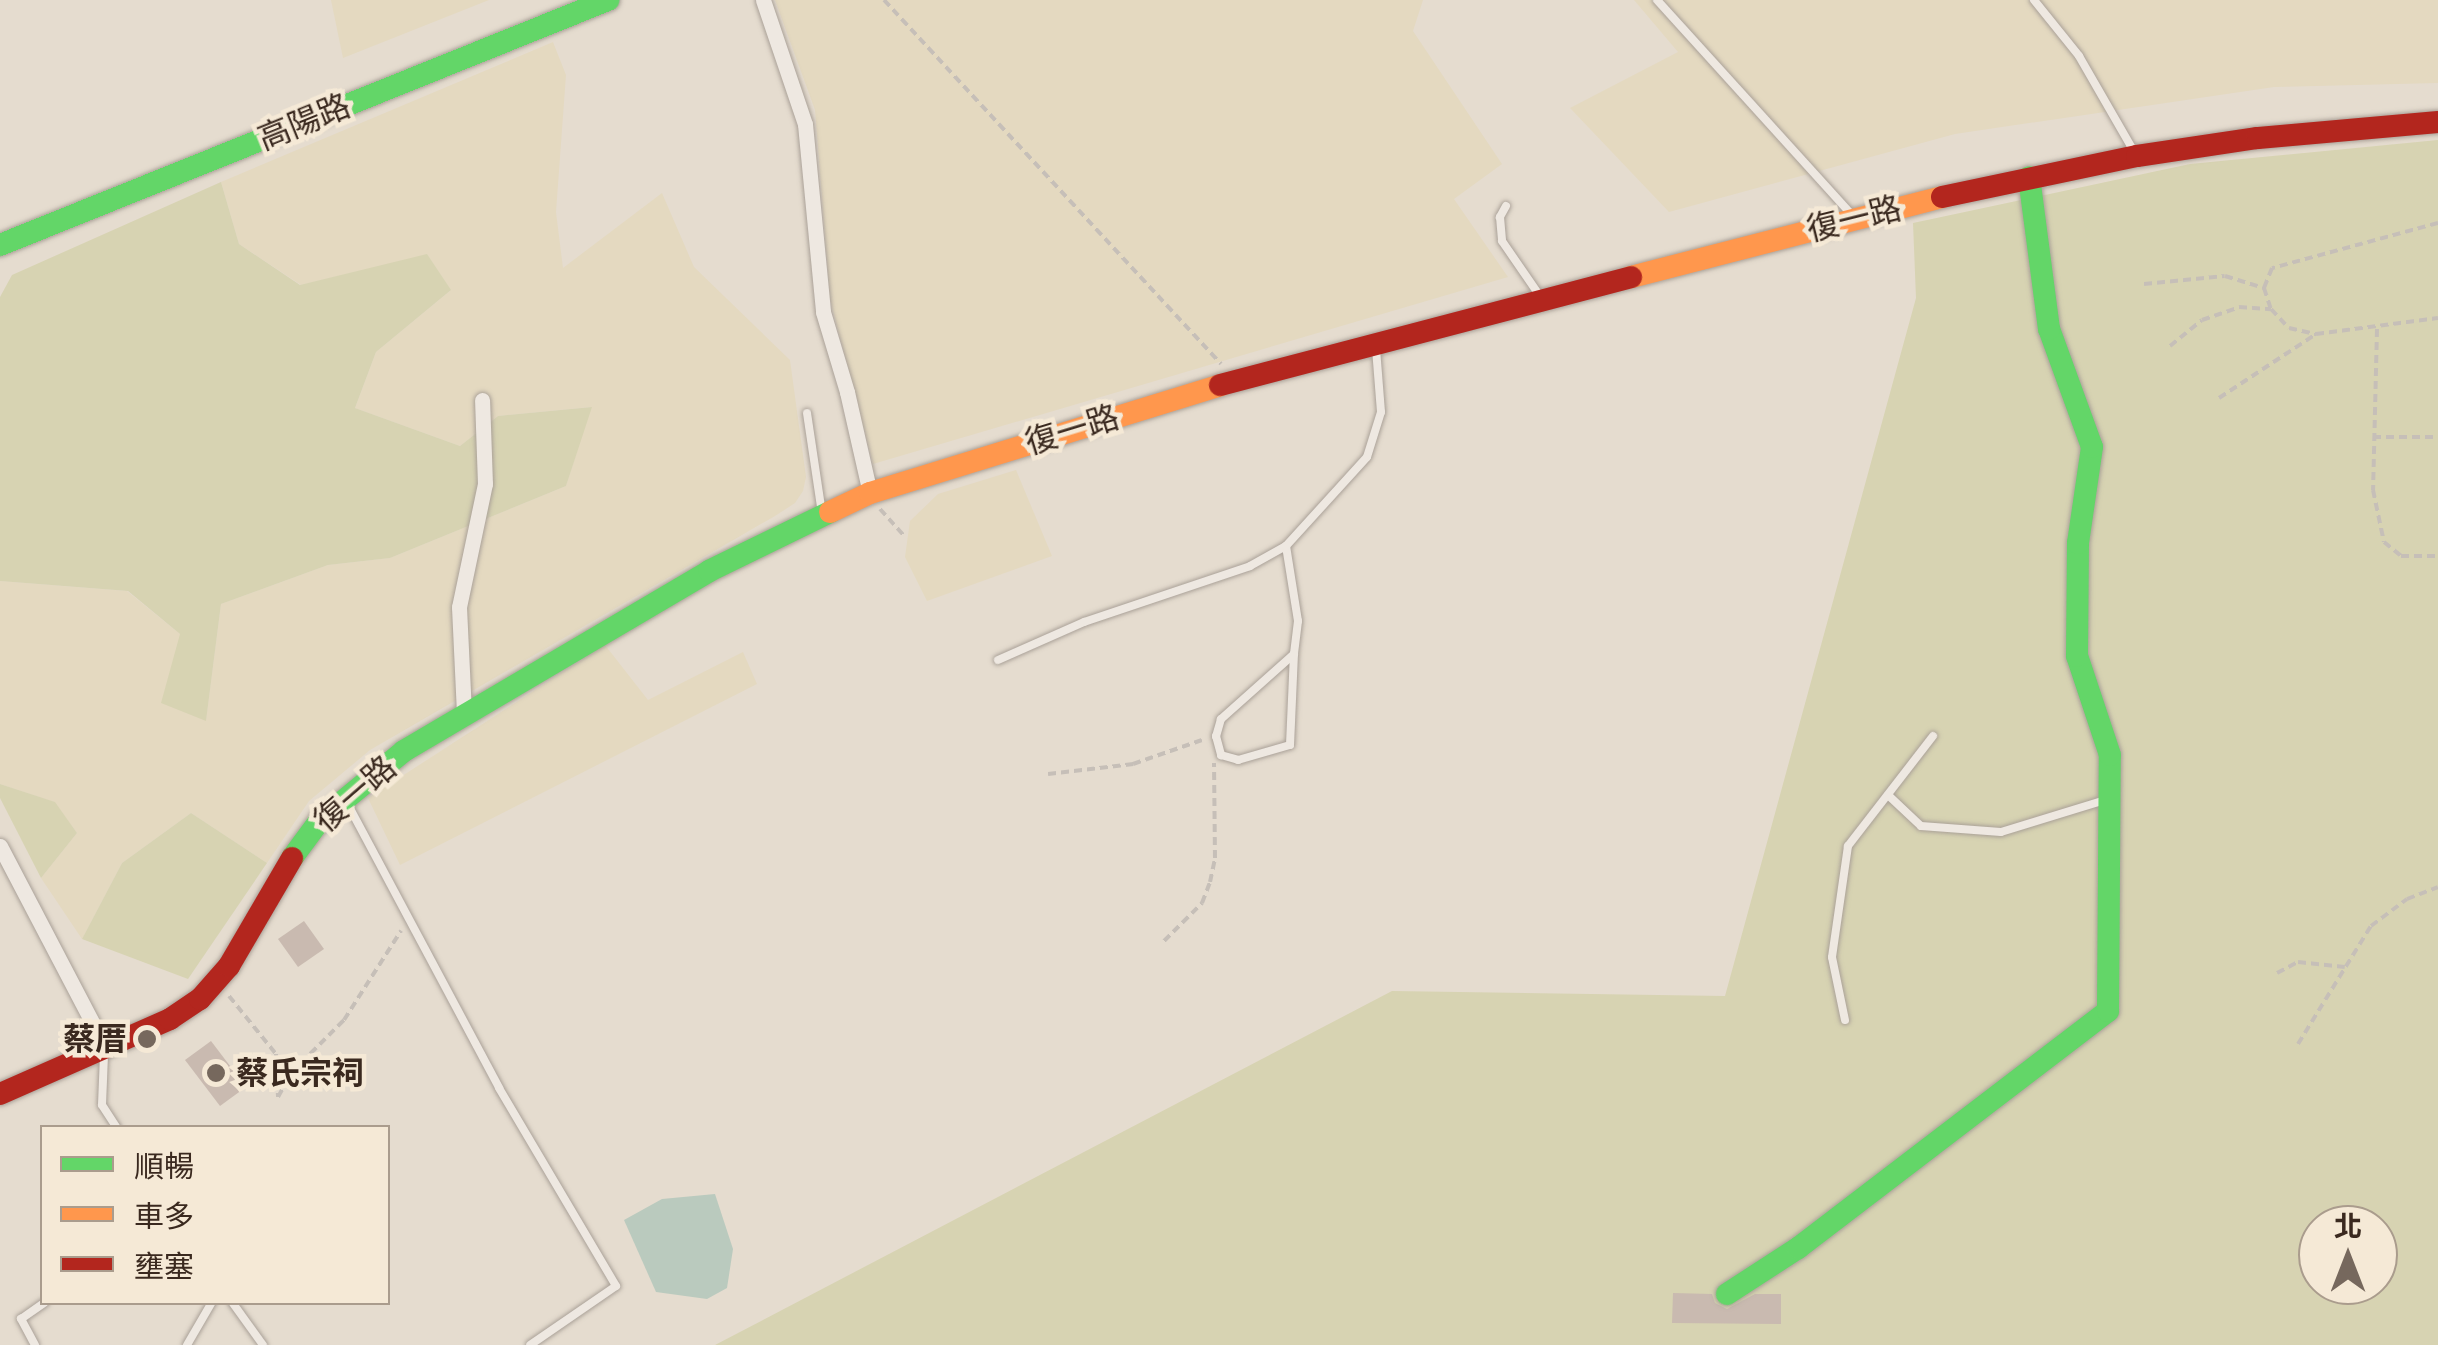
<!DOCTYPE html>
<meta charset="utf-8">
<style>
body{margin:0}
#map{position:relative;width:2438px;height:1345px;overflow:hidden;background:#e5dccf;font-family:Bitter,"Noto Sans TC",serif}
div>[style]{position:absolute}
.farmland>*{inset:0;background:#e4d9c0}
.green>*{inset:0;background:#d7d3b2}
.water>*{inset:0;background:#bacabe}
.building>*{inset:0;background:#c9bab0}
.path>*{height:4px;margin-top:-2px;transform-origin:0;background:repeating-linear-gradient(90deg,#c6bfb8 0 8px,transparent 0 13px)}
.roads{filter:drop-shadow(0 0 2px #aaa198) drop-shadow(0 0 2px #aaa198)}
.lane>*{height:8px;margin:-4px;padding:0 4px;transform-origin:4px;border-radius:4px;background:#eee8e1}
.street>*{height:15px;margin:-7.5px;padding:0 7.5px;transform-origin:7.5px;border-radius:7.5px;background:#eee8e1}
.fast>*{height:22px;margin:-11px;padding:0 11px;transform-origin:11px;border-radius:11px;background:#63d668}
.slow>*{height:22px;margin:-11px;padding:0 11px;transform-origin:11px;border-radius:11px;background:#ff974d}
.jam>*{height:22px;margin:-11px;padding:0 11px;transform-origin:11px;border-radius:11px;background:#b3261e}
.dots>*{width:28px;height:28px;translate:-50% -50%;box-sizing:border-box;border:5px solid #f5e9d6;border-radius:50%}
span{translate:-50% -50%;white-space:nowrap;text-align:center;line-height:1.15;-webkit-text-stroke:9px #f5e9d6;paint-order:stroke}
.street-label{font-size:32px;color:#3a291f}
.poi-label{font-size:32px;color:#3a291f;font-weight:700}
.right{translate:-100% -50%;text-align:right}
.left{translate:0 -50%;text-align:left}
.legend{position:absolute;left:40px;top:1125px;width:350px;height:180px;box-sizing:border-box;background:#f5e9d6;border:2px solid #aa9c8d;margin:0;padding:12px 18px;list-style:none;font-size:30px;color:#3a291f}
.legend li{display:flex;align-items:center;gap:20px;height:50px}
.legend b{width:50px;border:2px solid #aa9c8d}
.north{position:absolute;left:2298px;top:1205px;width:100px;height:100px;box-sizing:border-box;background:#f5e9d6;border:2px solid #aa9c8d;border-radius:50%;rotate:0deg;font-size:28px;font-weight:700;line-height:40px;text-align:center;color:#3a291f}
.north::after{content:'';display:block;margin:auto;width:35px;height:45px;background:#76685d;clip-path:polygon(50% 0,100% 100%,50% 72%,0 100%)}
</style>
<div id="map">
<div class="farmland">
<div style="clip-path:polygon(331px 0,489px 0,343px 58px)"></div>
<div style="clip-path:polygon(775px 0,1423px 0,1413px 31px,1502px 164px,1454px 199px,1508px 277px,873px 464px,830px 299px,815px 110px)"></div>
<div style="clip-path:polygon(1634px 0,2438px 0,2438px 83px,2274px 87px,1955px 134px,1669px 212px,1570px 108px,1678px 52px)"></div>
<div style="clip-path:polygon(553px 42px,566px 75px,556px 212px,563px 268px,662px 193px,694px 267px,790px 360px,806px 477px,803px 491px,795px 503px,775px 516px,370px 750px,309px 801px,267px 863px,191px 813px,122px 863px,82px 939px,41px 878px,77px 833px,54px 802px,0 784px,0 581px,127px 591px,180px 634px,206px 720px,221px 604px,328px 565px,390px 558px,566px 486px,591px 407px,498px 416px,460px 446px,355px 408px,376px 352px,450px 291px,427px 255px,301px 285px,239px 244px,221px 182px)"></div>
<div style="clip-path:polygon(1016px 470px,1052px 556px,927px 601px,905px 557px,910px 521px,938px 494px)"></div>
<div style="clip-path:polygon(605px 645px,648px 700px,743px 652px,757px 684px,400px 865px,368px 798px)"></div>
</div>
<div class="green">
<div style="clip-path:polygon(evenodd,2438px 140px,2438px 1345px,715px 1345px,1392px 991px,1725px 996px,1916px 298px,1913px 223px,2190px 164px,2438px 140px,2318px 1225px,2378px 1225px,2378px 1285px,2318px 1285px,2318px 1225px)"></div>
<div style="clip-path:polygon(221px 182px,239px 244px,300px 285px,427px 254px,451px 290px,376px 352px,355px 408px,460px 446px,498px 416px,592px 407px,566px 486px,390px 558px,328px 565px,221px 604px,206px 721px,161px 703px,180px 634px,128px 591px,0 581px,0 297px,12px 275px)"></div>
<div style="clip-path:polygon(0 784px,55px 802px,77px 833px,41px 878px,0 798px)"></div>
<div style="clip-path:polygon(191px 813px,267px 863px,188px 979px,82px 939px,122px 863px)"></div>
</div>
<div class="water">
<div style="clip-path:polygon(715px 1194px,733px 1249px,727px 1288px,707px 1299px,656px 1292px,624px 1220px,662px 1199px)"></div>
</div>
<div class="building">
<div style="clip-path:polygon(304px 921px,324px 949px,298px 967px,278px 939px)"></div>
<div style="clip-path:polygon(211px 1041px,246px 1087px,220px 1106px,185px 1060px)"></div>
<div style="clip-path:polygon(1673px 1293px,1712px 1294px,1715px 1303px,1727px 1309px,1755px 1294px,1781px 1294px,1781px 1324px,1672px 1323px)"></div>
</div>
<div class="path">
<div style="left:884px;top:0;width:496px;rotate:47.2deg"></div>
<div style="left:2438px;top:223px;width:172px;rotate:164.8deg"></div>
<div style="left:2272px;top:268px;width:22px;rotate:112deg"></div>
<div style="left:2264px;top:288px;width:22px;rotate:72deg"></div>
<div style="left:2271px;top:309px;width:26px;rotate:47deg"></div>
<div style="left:2289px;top:328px;width:28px;rotate:13deg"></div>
<div style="left:2316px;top:334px;width:123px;rotate:-7.5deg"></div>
<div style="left:2144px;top:284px;width:81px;rotate:-5.6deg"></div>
<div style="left:2225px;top:276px;width:41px;rotate:17.1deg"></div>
<div style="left:2377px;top:329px;width:161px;rotate:91.4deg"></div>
<div style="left:2373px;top:490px;width:53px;rotate:78.1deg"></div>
<div style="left:2384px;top:542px;width:22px;rotate:39deg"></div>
<div style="left:2401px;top:556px;width:37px"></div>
<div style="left:2170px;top:346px;width:41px;rotate:-39.1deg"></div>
<div style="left:2202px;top:320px;width:39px;rotate:-19deg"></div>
<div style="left:2239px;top:307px;width:32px;rotate:4deg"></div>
<div style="left:2219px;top:398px;width:116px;rotate:-33.4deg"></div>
<div style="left:2373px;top:437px;width:65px"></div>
<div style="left:880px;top:509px;width:38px;rotate:48deg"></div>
<div style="left:1048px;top:774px;width:86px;rotate:-6.7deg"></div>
<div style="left:1133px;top:764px;width:73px;rotate:-19.2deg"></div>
<div style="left:1164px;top:941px;width:54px;rotate:-45deg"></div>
<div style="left:1202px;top:903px;width:22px;rotate:-69deg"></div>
<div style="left:1210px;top:882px;width:25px;rotate:-78deg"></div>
<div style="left:1215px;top:858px;width:95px;rotate:-90.6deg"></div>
<div style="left:2277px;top:973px;width:24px;rotate:-28deg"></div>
<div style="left:2298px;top:962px;width:47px;rotate:6.1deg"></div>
<div style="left:229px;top:996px;width:75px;rotate:51deg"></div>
<div style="left:276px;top:1054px;width:43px;rotate:87.3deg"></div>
<div style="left:278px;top:1097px;width:29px;rotate:-61deg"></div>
<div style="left:292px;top:1072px;width:74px;rotate:-45deg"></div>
<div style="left:344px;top:1020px;width:106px;rotate:-57.4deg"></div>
<div style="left:2298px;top:1044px;width:139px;rotate:-58.3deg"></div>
<div style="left:2371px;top:926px;width:45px;rotate:-36.9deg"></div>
<div style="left:2407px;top:899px;width:33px;rotate:-21deg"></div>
</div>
<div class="roads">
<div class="lane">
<div style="left:1657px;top:0;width:290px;rotate:47.8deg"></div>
<div style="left:2034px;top:0;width:72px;rotate:51.2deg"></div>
<div style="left:2079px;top:56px;width:114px;rotate:60.1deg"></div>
<div style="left:1506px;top:206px;width:13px;rotate:119deg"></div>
<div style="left:1500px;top:217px;width:24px;rotate:85deg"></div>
<div style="left:1502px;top:241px;width:67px;rotate:55.4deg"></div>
<div style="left:807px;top:413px;width:101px;rotate:81.5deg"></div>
<div style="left:1286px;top:546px;width:76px;rotate:80.9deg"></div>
<div style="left:1298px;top:621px;width:33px;rotate:97deg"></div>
<div style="left:1294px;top:654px;width:98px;rotate:138.3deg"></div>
<div style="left:1221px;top:719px;width:18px;rotate:106deg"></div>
<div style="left:1216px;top:736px;width:20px;rotate:75deg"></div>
<div style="left:1221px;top:755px;width:18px;rotate:16deg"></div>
<div style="left:1238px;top:760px;width:54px;rotate:-16.1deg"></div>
<div style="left:1290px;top:745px;width:91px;rotate:-87.5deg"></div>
<div style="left:998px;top:660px;width:94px;rotate:-23.8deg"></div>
<div style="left:1084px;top:622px;width:175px;rotate:-18.6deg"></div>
<div style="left:1250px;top:566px;width:41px;rotate:-29.1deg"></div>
<div style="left:1286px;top:546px;width:120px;rotate:-47.7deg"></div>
<div style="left:1367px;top:457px;width:47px;rotate:-72.7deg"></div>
<div style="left:1381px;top:412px;width:64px;rotate:-94.5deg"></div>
<div style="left:1888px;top:795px;width:45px;rotate:43.2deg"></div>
<div style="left:1921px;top:826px;width:80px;rotate:4.3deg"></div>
<div style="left:2001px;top:832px;width:109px;rotate:-17.1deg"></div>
<div style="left:346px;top:801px;width:325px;rotate:61.9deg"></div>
<div style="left:499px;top:1088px;width:230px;rotate:59.4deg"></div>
<div style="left:616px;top:1286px;width:104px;rotate:145.5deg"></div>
<div style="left:1845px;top:1020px;width:64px;rotate:-101.7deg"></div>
<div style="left:1832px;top:957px;width:112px;rotate:-81.8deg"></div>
<div style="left:1848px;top:846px;width:139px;rotate:-52.3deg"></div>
<div style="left:104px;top:1055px;width:50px;rotate:92.3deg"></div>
<div style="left:102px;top:1105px;width:27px;rotate:57deg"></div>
<div style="left:232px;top:1302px;width:53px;rotate:54.2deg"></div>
<div style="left:35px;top:1345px;width:30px;rotate:-118deg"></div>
<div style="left:21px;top:1319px;width:29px;rotate:-35deg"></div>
<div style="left:187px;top:1345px;width:50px;rotate:-59.8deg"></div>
</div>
<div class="street">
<div style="left:763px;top:0;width:131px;rotate:71.3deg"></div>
<div style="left:805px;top:124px;width:189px;rotate:84.5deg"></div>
<div style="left:823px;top:312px;width:84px;rotate:73.3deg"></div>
<div style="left:847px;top:392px;width:104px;rotate:77.2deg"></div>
<div style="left:464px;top:713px;width:106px;rotate:-92.7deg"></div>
<div style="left:459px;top:607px;width:126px;rotate:-78.1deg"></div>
<div style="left:485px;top:484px;width:84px;rotate:-92deg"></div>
<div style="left:0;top:846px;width:225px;rotate:62.4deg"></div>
</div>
<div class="fast">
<div style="left:0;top:245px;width:656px;rotate:-21.95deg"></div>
<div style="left:292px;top:858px;width:47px;rotate:-53.6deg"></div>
<div style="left:320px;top:820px;width:109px;rotate:-39.4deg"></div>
<div style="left:404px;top:751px;width:354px;rotate:-30.5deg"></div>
<div style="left:709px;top:571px;width:135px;rotate:-26deg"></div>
<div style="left:1727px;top:1294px;width:85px;rotate:-32.9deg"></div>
<div style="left:1798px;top:1248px;width:390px;rotate:-37.4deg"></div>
<div style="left:2108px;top:1011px;width:256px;rotate:-89.6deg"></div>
<div style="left:2110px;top:755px;width:104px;rotate:-108.4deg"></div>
<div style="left:2077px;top:656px;width:113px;rotate:-89.5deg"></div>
<div style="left:2078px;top:543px;width:97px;rotate:-81.7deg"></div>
<div style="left:2092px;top:447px;width:126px;rotate:-110deg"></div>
<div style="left:2049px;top:329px;width:153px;rotate:-97.5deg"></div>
</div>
<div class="slow">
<div style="left:1631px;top:277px;width:321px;rotate:-14.4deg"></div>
<div style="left:830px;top:512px;width:44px;rotate:-25.4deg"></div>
<div style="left:870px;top:493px;width:366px;rotate:-17.1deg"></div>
</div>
<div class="jam">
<div style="left:1942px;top:197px;width:199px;rotate:-11.9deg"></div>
<div style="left:2137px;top:156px;width:122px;rotate:-8.5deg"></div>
<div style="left:2258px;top:138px;width:181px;rotate:-5.1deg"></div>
<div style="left:1220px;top:385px;width:425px;rotate:-14.7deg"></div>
<div style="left:0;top:1094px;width:186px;rotate:-23.8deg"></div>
<div style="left:170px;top:1019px;width:36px;rotate:-34deg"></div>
<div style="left:200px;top:999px;width:44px;rotate:-48.7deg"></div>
<div style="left:229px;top:966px;width:125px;rotate:-59.7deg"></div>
</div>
</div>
<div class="dots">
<div style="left:147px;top:1039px;background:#76685d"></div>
<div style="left:216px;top:1073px;background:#76685d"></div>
</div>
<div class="street-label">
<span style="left:304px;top:122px;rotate:-22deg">高陽路</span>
<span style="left:1854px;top:219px;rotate:-14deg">復一路</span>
<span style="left:1072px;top:430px;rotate:-17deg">復一路</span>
<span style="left:355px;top:794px;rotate:-41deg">復一路</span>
</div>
<div class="poi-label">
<span class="right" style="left:127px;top:1039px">蔡厝</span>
<span class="left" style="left:236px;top:1073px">蔡氏宗祠</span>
</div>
<ul class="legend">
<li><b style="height:12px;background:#63d668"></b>順暢</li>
<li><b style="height:12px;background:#ff974d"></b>車多</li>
<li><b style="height:12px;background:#b3261e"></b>壅塞</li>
</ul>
<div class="north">北</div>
</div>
